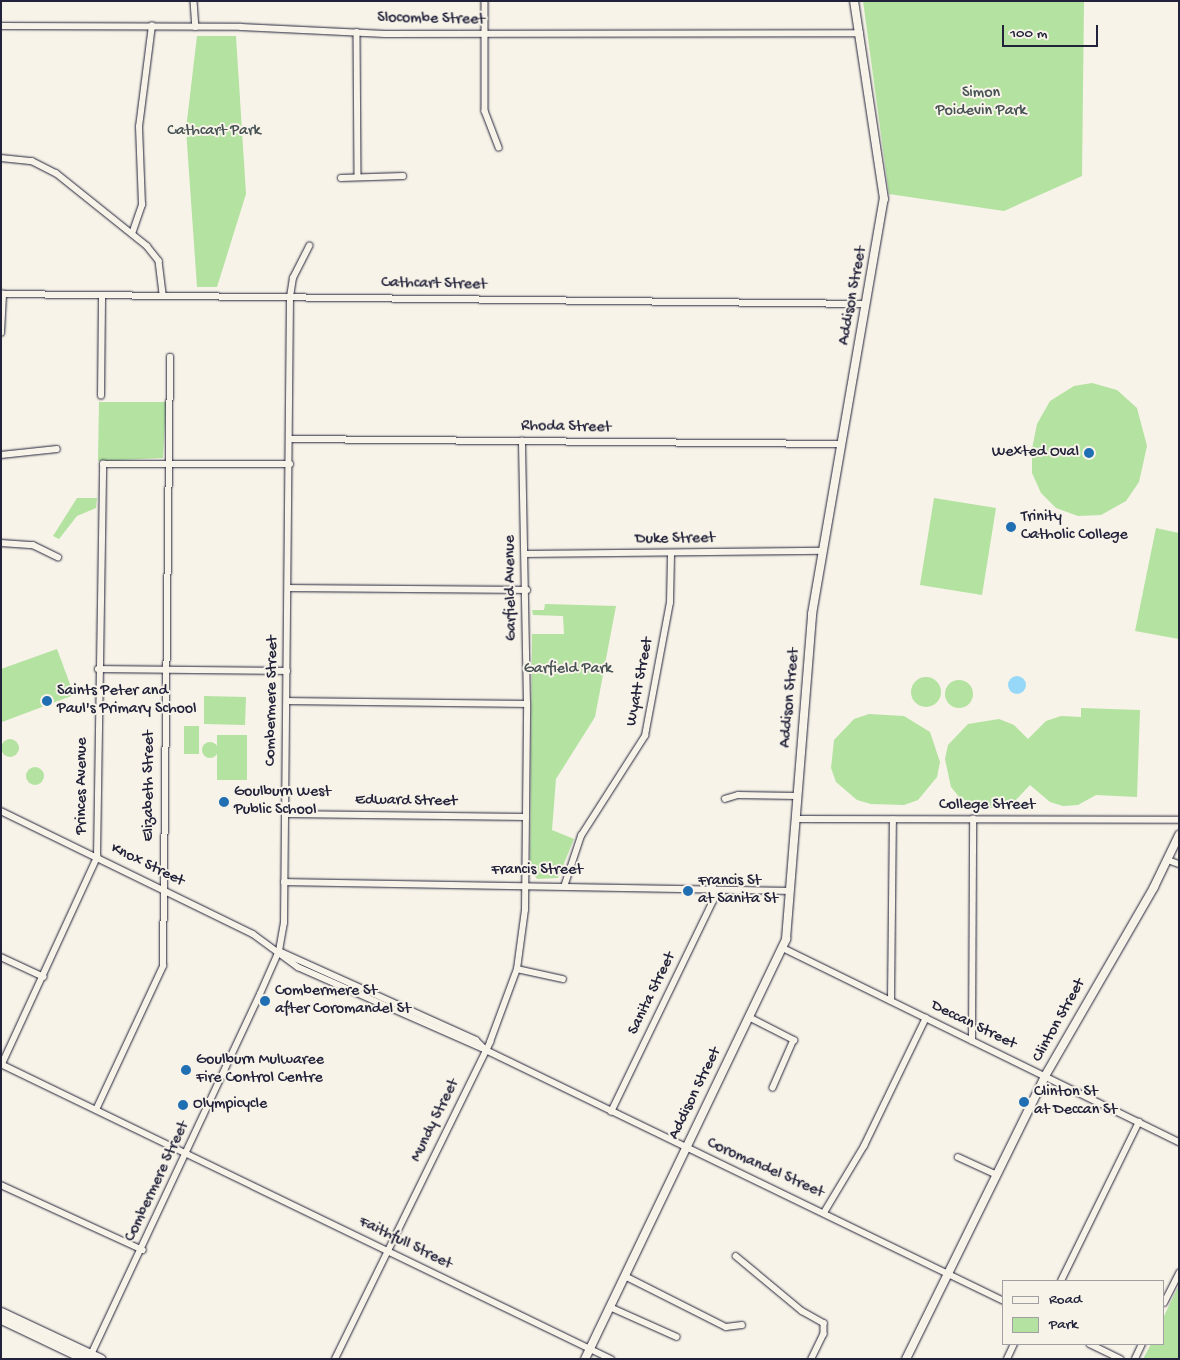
<!DOCTYPE html>
<style>
body{margin:0}
#map{position:relative;width:1180px;height:1360px;overflow:hidden;background:#f7f3e8;font-family:"Gochi Hand",sans-serif}
div>[style]{position:absolute}
.green>*{inset:0;background:#b3e2a1}
.round{border-radius:50%}
.water>*{inset:0;background:#97d8f8}
.roads{filter:drop-shadow(0 0 1px #22223b) drop-shadow(0 0 1px #22223b)}
.street>*{height:5.5px;margin:-2.75px;padding:0 2.75px;transform-origin:2.75px;border-radius:2.75px;background:#f7f3e8}
.secondary>*{height:8px;margin:-4px;padding:0 4px;transform-origin:4px;border-radius:4px;background:#f7f3e8}
.primary>*{height:9px;margin:-4.5px;padding:0 4.5px;transform-origin:4.5px;border-radius:4.5px;background:#f7f3e8}
.dots>*{width:14px;height:14px;translate:-50% -50%;box-sizing:border-box;border:2px solid #f7f3e8;border-radius:50%}
span{translate:-50% -50%;white-space:nowrap;text-align:center;line-height:1.15;-webkit-text-stroke:4px #f7f3e8;paint-order:stroke}
.street-label{font-size:16px;color:#22223b}
.park-label{font-size:16px;color:#465254}
.poi-label{font-size:16px;color:#22223b}
.right{translate:-100% -50%;text-align:right}
.left{translate:0 -50%;text-align:left}
.frame{position:absolute;inset:0;border:2px solid #22223b;pointer-events:none}
.legend{position:absolute;left:1002px;top:1280px;width:162px;height:65px;box-sizing:border-box;background:#f7f3e8;border:1px solid #a29fa3;margin:0;padding:6px 9px;list-style:none;font-size:15px;color:#22223b}
.legend li{display:flex;align-items:center;gap:10px;height:25px}
.legend b{width:25px;border:1px solid #a29fa3}
.scale{position:absolute;left:1002px;top:25px;width:96px;height:22px;box-sizing:border-box;border:2px solid #22223b;border-top:0;padding-left:6px;font-size:15px;line-height:18px;white-space:nowrap;color:#22223b;-webkit-text-stroke:4px #f7f3e8;paint-order:stroke}
</style>
<div id="map">
<div class="green">
<div style="clip-path:polygon(863px 1px,1084px 1px,1082px 176px,1004px 211px,889px 194px)"></div>
<div style="clip-path:polygon(197px 36px,236px 36px,246px 194px,217px 287px,197px 287px,186px 129px)"></div>
<div style="clip-path:polygon(1092px 383px,1117px 390px,1137px 408px,1147px 446px,1139px 482px,1126px 501px,1101px 515px,1078px 516px,1056px 508px,1041px 493px,1032px 473px,1032px 449px,1037px 424px,1050px 401px,1074px 386px)"></div>
<div style="clip-path:polygon(99px 402px,166px 402px,163px 458px,98px 461px)"></div>
<div style="clip-path:polygon(77px 498px,97px 498px,96px 508px,77px 516px,59px 539px,53px 536px)"></div>
<div style="clip-path:polygon(934px 498px,996px 508px,982px 595px,920px 585px)"></div>
<div style="clip-path:polygon(1156px 528px,1179px 533px,1179px 639px,1135px 631px)"></div>
<div style="clip-path:polygon(545px 604px,616px 606px,595px 717px,556px 779px,552px 830px,574px 839px,558px 878px,537px 879px,530px 869px,532px 634px,564px 634px,563px 616px,533px 615px,532px 610px,544px 610px)"></div>
<div style="clip-path:polygon(57px 649px,74px 695px,2px 722px,1px 669px)"></div>
<div class="round" style="left:911px;top:677px;width:30px;height:30px"></div>
<div class="round" style="left:945px;top:680px;width:28px;height:28px"></div>
<div style="clip-path:polygon(204px 696px,246px 697px,245px 725px,204px 724px)"></div>
<div style="clip-path:polygon(1081px 708px,1140px 710px,1137px 797px,1096px 795px,1078px 805px,1063px 806px,1050px 802px,1030px 785px,1013px 803px,986px 809px,960px 798px,951px 787px,945px 759px,948px 745px,968px 724px,999px 719px,1014px 725px,1028px 739px,1046px 721px,1061px 716px,1081px 717px)"></div>
<div style="clip-path:polygon(869px 714px,904px 716px,930px 732px,940px 762px,937px 777px,918px 800px,904px 805px,871px 804px,857px 800px,836px 782px,831px 768px,834px 740px,854px 719px)"></div>
<div style="clip-path:polygon(184px 726px,199px 726px,199px 754px,184px 754px)"></div>
<div style="clip-path:polygon(217px 735px,247px 735px,247px 780px,217px 780px)"></div>
<div class="round" style="left:1px;top:739px;width:18px;height:18px"></div>
<div class="round" style="left:202px;top:742px;width:16px;height:16px"></div>
<div class="round" style="left:26px;top:767px;width:18px;height:18px"></div>
<div style="clip-path:polygon(1179px 1285px,1179px 1359px,1143px 1359px,1151px 1344px,1164px 1344px,1164px 1316px)"></div>
</div>
<div class="water">
<div class="round" style="left:1008px;top:676px;width:18px;height:18px"></div>
</div>
<div class="roads">
<div class="street">
<div style="left:194px;top:1px;width:26px;rotate:86deg"></div>
<div style="left:485px;top:1px;width:110px;rotate:90deg"></div>
<div style="left:485px;top:111px;width:39px;rotate:69deg"></div>
<div style="left:1px;top:26px;width:240px;rotate:0.2deg"></div>
<div style="left:241px;top:27px;width:144px;rotate:2.8deg"></div>
<div style="left:385px;top:34px;width:475px;rotate:-0.1deg"></div>
<div style="left:357px;top:32px;width:145px;rotate:89.6deg"></div>
<div style="left:1px;top:158px;width:31px;rotate:6deg"></div>
<div style="left:32px;top:161px;width:27px;rotate:27deg"></div>
<div style="left:56px;top:173px;width:117px;rotate:38.7deg"></div>
<div style="left:147px;top:246px;width:19px;rotate:51deg"></div>
<div style="left:159px;top:261px;width:35px;rotate:83deg"></div>
<div style="left:341px;top:178px;width:62px;rotate:-1.8deg"></div>
<div style="left:132px;top:234px;width:31px;rotate:-71deg"></div>
<div style="left:142px;top:205px;width:78px;rotate:-92.2deg"></div>
<div style="left:139px;top:127px;width:102px;rotate:-82.7deg"></div>
<div style="left:1px;top:294px;width:865px;rotate:0.66deg"></div>
<div style="left:1px;top:333px;width:39px;rotate:-87deg"></div>
<div style="left:101px;top:396px;width:100px;rotate:-89.4deg"></div>
<div style="left:290px;top:439px;width:551px;rotate:0.52deg"></div>
<div style="left:1px;top:455px;width:56px;rotate:-6.1deg"></div>
<div style="left:1px;top:543px;width:32px;rotate:4deg"></div>
<div style="left:33px;top:545px;width:28px;rotate:26deg"></div>
<div style="left:527px;top:554px;width:296px;rotate:-0.6deg"></div>
<div style="left:288px;top:588px;width:239px;rotate:0.5deg"></div>
<div style="left:98px;top:669px;width:189px;rotate:0.6deg"></div>
<div style="left:287px;top:701px;width:240px;rotate:0.7deg"></div>
<div style="left:725px;top:799px;width:14px;rotate:-17deg"></div>
<div style="left:738px;top:795px;width:59px;rotate:1deg"></div>
<div style="left:1px;top:811px;width:280px;rotate:26deg"></div>
<div style="left:253px;top:934px;width:56px;rotate:36.3deg"></div>
<div style="left:298px;top:967px;width:206px;rotate:23.8deg"></div>
<div style="left:285px;top:814px;width:241px;rotate:0.7deg"></div>
<div style="left:796px;top:819px;width:383px;rotate:0.1deg"></div>
<div style="left:1168px;top:860px;width:12px;rotate:20deg"></div>
<div style="left:284px;top:882px;width:506px;rotate:1.02deg"></div>
<div style="left:565px;top:884px;width:51px;rotate:-71.6deg"></div>
<div style="left:581px;top:836px;width:119px;rotate:-57.4deg"></div>
<div style="left:645px;top:736px;width:135px;rotate:-79.4deg"></div>
<div style="left:670px;top:603px;width:49px;rotate:-88.8deg"></div>
<div style="left:783px;top:948px;width:441px;rotate:26.1deg"></div>
<div style="left:279px;top:951px;width:216px;rotate:24.3deg"></div>
<div style="left:476px;top:1040px;width:14px;rotate:45deg"></div>
<div style="left:486px;top:1050px;width:576px;rotate:25.85deg"></div>
<div style="left:1px;top:957px;width:47px;rotate:24.9deg"></div>
<div style="left:517px;top:969px;width:47px;rotate:12.3deg"></div>
<div style="left:891px;top:1001px;width:181px;rotate:-89.4deg"></div>
<div style="left:749px;top:1017px;width:51px;rotate:27.1deg"></div>
<div style="left:794px;top:1040px;width:52px;rotate:113.6deg"></div>
<div style="left:972px;top:1041px;width:222px;rotate:-89.7deg"></div>
<div style="left:1px;top:1064px;width:678px;rotate:25.81deg"></div>
<div style="left:2px;top:1064px;width:228px;rotate:-65.3deg"></div>
<div style="left:97px;top:857px;width:393px;rotate:-89.1deg"></div>
<div style="left:103px;top:464px;width:187px"></div>
<div style="left:96px;top:1110px;width:159px;rotate:-65deg"></div>
<div style="left:163px;top:966px;width:609px;rotate:-89.34deg"></div>
<div style="left:611px;top:1112px;width:234px;rotate:-64.2deg"></div>
<div style="left:713px;top:901px;width:15px;rotate:-90deg"></div>
<div style="left:958px;top:1157px;width:41px;rotate:24.7deg"></div>
<div style="left:1px;top:1185px;width:156px;rotate:24.6deg"></div>
<div style="left:825px;top:1211px;width:76px;rotate:-59deg"></div>
<div style="left:864px;top:1146px;width:142px;rotate:-64.2deg"></div>
<div style="left:736px;top:1256px;width:86px;rotate:39.8deg"></div>
<div style="left:802px;top:1311px;width:25px;rotate:29deg"></div>
<div style="left:824px;top:1323px;width:11px;rotate:90deg"></div>
<div style="left:824px;top:1334px;width:28px;rotate:116deg"></div>
<div style="left:625px;top:1276px;width:113px;rotate:26.8deg"></div>
<div style="left:726px;top:1327px;width:16px;rotate:-7deg"></div>
<div style="left:1061px;top:1281px;width:177px;rotate:-63.9deg"></div>
<div style="left:1164px;top:1303px;width:34px;rotate:-63deg"></div>
<div style="left:610px;top:1307px;width:73px;rotate:24.1deg"></div>
<div style="left:1090px;top:1344px;width:34px;rotate:26deg"></div>
<div style="left:89px;top:1359px;width:403px;rotate:-64.9deg"></div>
<div style="left:260px;top:994px;width:47px;rotate:-66.2deg"></div>
<div style="left:279px;top:951px;width:28px;rotate:-80deg"></div>
<div style="left:284px;top:923px;width:626px;rotate:-89.45deg"></div>
<div style="left:290px;top:297px;width:19px;rotate:-81deg"></div>
<div style="left:293px;top:278px;width:36px;rotate:-63deg"></div>
<div style="left:335px;top:1359px;width:353px;rotate:-63.9deg"></div>
<div style="left:490px;top:1042px;width:78px;rotate:-69.7deg"></div>
<div style="left:517px;top:969px;width:60px;rotate:-82.3deg"></div>
<div style="left:525px;top:910px;width:206px;rotate:-89.4deg"></div>
<div style="left:527px;top:704px;width:263px;rotate:-91.1deg"></div>
<div style="left:1007px;top:1359px;width:17px;rotate:-65deg"></div>
<div style="left:1135px;top:1359px;width:17px;rotate:-65deg"></div>
</div>
<div class="secondary">
<div style="left:585px;top:1359px;width:466px;rotate:-64.4deg"></div>
<div style="left:786px;top:939px;width:326px;rotate:-85.4deg"></div>
<div style="left:812px;top:614px;width:421px;rotate:-80.2deg"></div>
<div style="left:884px;top:199px;width:200px;rotate:-98.6deg"></div>
<div style="left:906px;top:1359px;width:315px;rotate:-63.8deg"></div>
<div style="left:1045px;top:1076px;width:218px;rotate:-60deg"></div>
<div style="left:1154px;top:887px;width:58px;rotate:-64.3deg"></div>
</div>
<div class="primary">
<div style="left:1px;top:1312px;width:110px;rotate:25.2deg"></div>
<div style="left:1px;top:1319px;width:93px;rotate:25.5deg"></div>
</div>
</div>
<div class="dots">
<div style="left:1089px;top:453px;background:#1f6fb2"></div>
<div style="left:1011px;top:527px;background:#1f6fb2"></div>
<div style="left:47px;top:701px;background:#1f6fb2"></div>
<div style="left:224px;top:802px;background:#1f6fb2"></div>
<div style="left:688px;top:891px;background:#1f6fb2"></div>
<div style="left:265px;top:1001px;background:#1f6fb2"></div>
<div style="left:186px;top:1070px;background:#1f6fb2"></div>
<div style="left:1024px;top:1102px;background:#1f6fb2"></div>
<div style="left:183px;top:1105px;background:#1f6fb2"></div>
</div>
<div class="street-label">
<span style="left:431px;top:20px;rotate:1deg">Slocombe Street</span>
<span style="left:434px;top:285px;rotate:1deg">Cathcart Street</span>
<span style="left:854px;top:296px;rotate:-80deg">Addison Street</span>
<span style="left:566px;top:428px;rotate:1deg">Rhoda Street</span>
<span style="left:675px;top:540px;rotate:-1deg">Duke Street</span>
<span style="left:512px;top:588px;rotate:-91deg">Garfield Avenue</span>
<span style="left:641px;top:682px;rotate:-79deg">Wyatt Street</span>
<span style="left:791px;top:698px;rotate:-85deg">Addison Street</span>
<span style="left:273px;top:701px;rotate:-89deg">Combermere Street</span>
<span style="left:83px;top:786px;rotate:-90deg">Princes Avenue</span>
<span style="left:150px;top:786px;rotate:-90deg">Elizabeth Street</span>
<span style="left:406px;top:802px;rotate:1deg">Edward Street</span>
<span style="left:987px;top:806px">College Street</span>
<span style="left:147px;top:866px;rotate:26deg">Knox Street</span>
<span style="left:537px;top:871px">Francis Street</span>
<span style="left:653px;top:994px;rotate:-64deg">Sanita Street</span>
<span style="left:1060px;top:1021px;rotate:-61deg">Clinton Street</span>
<span style="left:973px;top:1026px;rotate:26deg">Deccan Street</span>
<span style="left:696px;top:1094px;rotate:-64deg">Addison Street</span>
<span style="left:436px;top:1121px;rotate:-64deg">Mundy Street</span>
<span style="left:765px;top:1169px;rotate:24deg">Coromandel Street</span>
<span style="left:158px;top:1182px;rotate:-65deg">Combermere Street</span>
<span style="left:405px;top:1244px;rotate:26deg">Faithfull Street</span>
</div>
<div class="park-label">
<span style="left:981px;top:103px">Simon<br>Poidevin Park</span>
<span style="left:214px;top:132px">Cathcart Park</span>
<span style="left:568px;top:670px">Garfield Park</span>
</div>
<div class="poi-label">
<span class="right" style="left:1079px;top:453px">Wexted Oval</span>
<span class="left" style="left:1021px;top:527px">Trinity<br>Catholic College</span>
<span class="left" style="left:57px;top:701px">Saints Peter and<br>Paul's Primary School</span>
<span class="left" style="left:234px;top:802px">Goulburn West<br>Public School</span>
<span class="left" style="left:698px;top:891px">Francis St<br>at Sanita St</span>
<span class="left" style="left:275px;top:1001px">Combermere St<br>after Coromandel St</span>
<span class="left" style="left:196px;top:1070px">Goulburn Mulwaree<br>Fire Control Centre</span>
<span class="left" style="left:1034px;top:1102px">Clinton St<br>at Deccan St</span>
<span class="left" style="left:193px;top:1105px">Olympicycle</span>
</div>
<div class="frame"></div>
<ul class="legend">
<li><b style="height:6px;background:#f7f3e8"></b>Road</li>
<li><b style="height:14px;background:#b3e2a1"></b>Park</li>
</ul>
<div class="scale">100 m</div>
</div>
